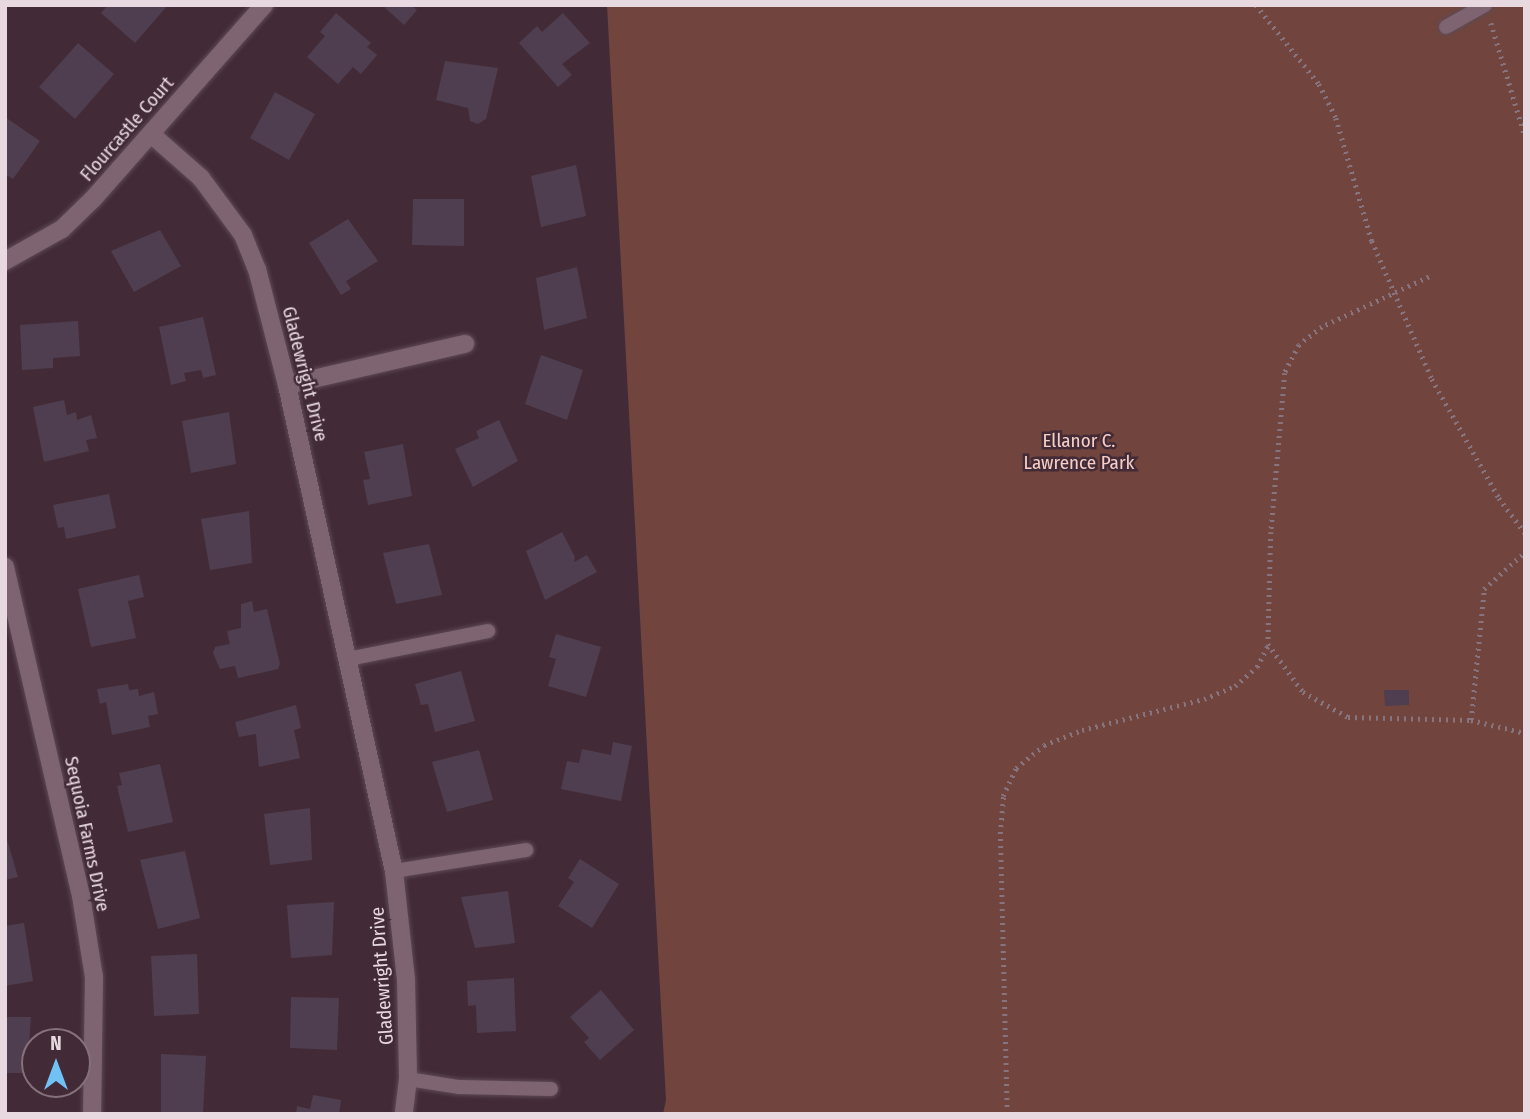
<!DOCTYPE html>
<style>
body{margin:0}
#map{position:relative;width:1530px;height:1119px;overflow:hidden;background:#422b37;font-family:"Fira Sans Condensed",sans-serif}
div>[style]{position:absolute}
.green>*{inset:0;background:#71453d}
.building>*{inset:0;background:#4f3e4f}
.path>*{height:4.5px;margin-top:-2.25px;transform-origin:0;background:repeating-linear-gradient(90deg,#87747e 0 2px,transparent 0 7px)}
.roads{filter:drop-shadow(0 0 2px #5e4a54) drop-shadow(0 0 2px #5e4a54)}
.service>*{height:14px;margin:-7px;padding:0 7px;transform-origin:7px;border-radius:7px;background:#7e6471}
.minor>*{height:18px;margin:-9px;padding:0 9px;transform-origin:9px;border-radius:9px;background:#7e6471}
.tertiary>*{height:18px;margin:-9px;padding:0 9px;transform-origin:9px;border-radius:9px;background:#7e6471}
span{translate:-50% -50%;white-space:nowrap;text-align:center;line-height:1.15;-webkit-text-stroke:5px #422b37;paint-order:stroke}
.street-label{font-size:19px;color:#e8d9e0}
.park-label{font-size:19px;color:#f6cec6}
.frame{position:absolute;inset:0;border:7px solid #e8d9e0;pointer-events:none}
.north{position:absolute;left:21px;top:1028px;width:70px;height:70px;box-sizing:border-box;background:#422b37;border:2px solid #84717b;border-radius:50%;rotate:0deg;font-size:19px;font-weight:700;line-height:28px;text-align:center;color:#e8d9e0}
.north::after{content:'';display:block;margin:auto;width:24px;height:32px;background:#72c1f5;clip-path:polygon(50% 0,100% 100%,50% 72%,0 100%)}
</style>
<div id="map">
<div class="green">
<div style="clip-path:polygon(607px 5px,1525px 5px,1525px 1114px,663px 1114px,666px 1100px)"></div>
</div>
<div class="building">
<div style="clip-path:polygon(108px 5px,168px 5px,135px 43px,101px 13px)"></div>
<div style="clip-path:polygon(382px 5px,411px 5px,417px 10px,404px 25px)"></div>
<div style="clip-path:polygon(336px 13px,371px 43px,367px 47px,377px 55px,361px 74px,353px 67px,338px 84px,307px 57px,325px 36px,320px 32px)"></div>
<div style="clip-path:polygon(563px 13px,590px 43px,562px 64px,572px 75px,558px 87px,519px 43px,537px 26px,542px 32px)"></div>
<div style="clip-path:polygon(78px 43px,114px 74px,75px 119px,39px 87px)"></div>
<div style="clip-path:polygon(445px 61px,498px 68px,486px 119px,478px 124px,470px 121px,468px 108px,436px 100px)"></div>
<div style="clip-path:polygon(275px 92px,315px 114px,289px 160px,250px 138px)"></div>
<div style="clip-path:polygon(5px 117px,40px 141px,13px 179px,5px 174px)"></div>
<div style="clip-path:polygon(576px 165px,586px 216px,541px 227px,531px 176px)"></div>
<div style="clip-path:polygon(413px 199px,464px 199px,464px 246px,412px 245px)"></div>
<div style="clip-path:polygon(348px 219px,378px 261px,346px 281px,351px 289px,341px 295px,309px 243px)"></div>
<div style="clip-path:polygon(160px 230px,181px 266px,134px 292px,111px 251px)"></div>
<div style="clip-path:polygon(577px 267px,587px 318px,544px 330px,536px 278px)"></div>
<div style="clip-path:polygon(203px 317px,216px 375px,203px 378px,201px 370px,184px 373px,186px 381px,171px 385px,159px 327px)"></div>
<div style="clip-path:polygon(78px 321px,80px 356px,53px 358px,53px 368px,22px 370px,20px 325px)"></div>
<div style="clip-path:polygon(541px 355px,583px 370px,567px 420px,525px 404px)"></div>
<div style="clip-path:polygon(64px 400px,67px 415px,76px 412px,77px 420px,91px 415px,97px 438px,86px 440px,89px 451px,44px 462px,33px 407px)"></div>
<div style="clip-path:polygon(229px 412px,236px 464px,191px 473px,182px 421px)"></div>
<div style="clip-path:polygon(499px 420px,518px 461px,473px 487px,455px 449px,479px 438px,476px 431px)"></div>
<div style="clip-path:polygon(403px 444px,412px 496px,368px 505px,363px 480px,370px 479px,364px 452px)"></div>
<div style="clip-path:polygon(109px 494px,116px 528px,66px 539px,64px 527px,58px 528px,53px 505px)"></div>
<div style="clip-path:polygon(249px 511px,252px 563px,210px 570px,201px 519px)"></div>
<div style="clip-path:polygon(562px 532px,575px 557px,574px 562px,587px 555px,597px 572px,545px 600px,526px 551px)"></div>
<div style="clip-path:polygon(429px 544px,442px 595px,396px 604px,383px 553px)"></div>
<div style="clip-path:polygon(139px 575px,144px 597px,128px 601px,136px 638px,91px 647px,78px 589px)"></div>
<div style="clip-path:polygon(252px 601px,254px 612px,267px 609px,280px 664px,278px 669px,238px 678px,235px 666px,220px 669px,213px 653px,215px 647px,230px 644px,227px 631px,241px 628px,241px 604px)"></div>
<div style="clip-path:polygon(556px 634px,601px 647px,586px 697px,548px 686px,556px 659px,549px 657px)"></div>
<div style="clip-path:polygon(461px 671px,475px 721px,435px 732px,428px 704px,421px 705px,415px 684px)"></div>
<div style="clip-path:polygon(128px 684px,129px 690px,138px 689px,139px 696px,154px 692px,158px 714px,148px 716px,150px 727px,112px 735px,106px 702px,100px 704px,97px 689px)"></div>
<div style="clip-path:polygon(1384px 690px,1409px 690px,1409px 705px,1385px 706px)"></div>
<div style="clip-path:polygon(296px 705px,301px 728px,294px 730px,300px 758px,259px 767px,256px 734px,239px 737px,235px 722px)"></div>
<div style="clip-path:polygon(613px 742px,632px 746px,621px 801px,561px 789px,567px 761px,579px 763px,582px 749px,611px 755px)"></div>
<div style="clip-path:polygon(479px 750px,493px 800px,447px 812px,432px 762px)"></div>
<div style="clip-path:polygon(160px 764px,173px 822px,128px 832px,117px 786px,122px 785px,119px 773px)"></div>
<div style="clip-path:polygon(310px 808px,312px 860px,270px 865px,264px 814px)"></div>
<div style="clip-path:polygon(5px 833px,18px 877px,5px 880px)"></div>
<div style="clip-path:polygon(185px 851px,200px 918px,158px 929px,140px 860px)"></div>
<div style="clip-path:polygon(580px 859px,619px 884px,592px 928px,558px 906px,574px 882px,568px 878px)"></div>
<div style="clip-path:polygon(508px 891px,515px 943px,475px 948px,461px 897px)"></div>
<div style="clip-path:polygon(334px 902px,332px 955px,291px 958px,287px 905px)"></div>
<div style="clip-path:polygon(24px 923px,33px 981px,5px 986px,5px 926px)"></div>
<div style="clip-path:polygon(197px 954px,199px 1014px,154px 1016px,151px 956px)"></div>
<div style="clip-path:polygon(514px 978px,516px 1031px,477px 1033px,476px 1005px,468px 1006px,467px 981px)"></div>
<div style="clip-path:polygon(601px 990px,634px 1030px,600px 1060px,584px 1042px,589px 1038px,570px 1017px)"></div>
<div style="clip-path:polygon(291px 997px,339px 998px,337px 1050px,290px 1048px)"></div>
<div style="clip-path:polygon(5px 1017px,31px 1017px,27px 1073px,5px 1073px)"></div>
<div style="clip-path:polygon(161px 1054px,206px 1056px,203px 1114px,161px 1112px)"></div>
<div style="clip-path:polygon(313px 1095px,341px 1100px,339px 1114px,296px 1114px,297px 1106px,310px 1109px)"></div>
</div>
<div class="path">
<div style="left:1256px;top:5px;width:101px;rotate:51.4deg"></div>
<div style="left:1319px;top:84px;width:38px;rotate:63deg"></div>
<div style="left:1336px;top:118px;width:128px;rotate:73.7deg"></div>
<div style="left:1372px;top:241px;width:150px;rotate:66.5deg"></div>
<div style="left:1432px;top:379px;width:137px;rotate:60.6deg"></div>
<div style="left:1499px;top:498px;width:44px;rotate:53.4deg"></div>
<div style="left:1491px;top:23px;width:118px;rotate:73.3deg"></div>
<div style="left:1429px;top:277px;width:118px;rotate:155deg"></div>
<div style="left:1322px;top:327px;width:29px;rotate:142deg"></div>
<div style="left:1299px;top:345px;width:31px;rotate:117deg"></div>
<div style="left:1285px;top:373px;width:160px;rotate:95deg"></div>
<div style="left:1271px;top:532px;width:112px;rotate:91.5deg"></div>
<div style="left:1268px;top:644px;width:59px;rotate:53.9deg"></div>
<div style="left:1303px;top:692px;width:51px;rotate:29.1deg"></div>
<div style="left:1348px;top:717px;width:123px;rotate:1.4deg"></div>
<div style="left:1471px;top:720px;width:56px;rotate:13.5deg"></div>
<div style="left:1471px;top:720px;width:132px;rotate:-84.3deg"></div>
<div style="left:1484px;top:589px;width:55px;rotate:-42.1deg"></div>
<div style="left:1007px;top:1114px;width:280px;rotate:-91.4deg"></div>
<div style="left:1000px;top:834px;width:38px;rotate:-85deg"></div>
<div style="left:1003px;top:796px;width:31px;rotate:-65deg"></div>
<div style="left:1016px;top:768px;width:36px;rotate:-39deg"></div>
<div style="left:1044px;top:745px;width:41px;rotate:-21.5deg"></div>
<div style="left:1082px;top:730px;width:126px;rotate:-14.3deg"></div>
<div style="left:1204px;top:699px;width:34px;rotate:-23deg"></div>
<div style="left:1235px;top:686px;width:29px;rotate:-41deg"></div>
<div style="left:1257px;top:667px;width:25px;rotate:-63deg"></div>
</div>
<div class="roads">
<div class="service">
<div style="left:1446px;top:27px;width:45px;rotate:-29.4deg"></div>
<div style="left:348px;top:659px;width:143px;rotate:-11.3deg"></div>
<div style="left:394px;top:871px;width:134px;rotate:-9deg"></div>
<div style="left:408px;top:1079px;width:52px;rotate:8.9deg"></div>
<div style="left:459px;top:1087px;width:92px;rotate:1.2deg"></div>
</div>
<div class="minor">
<div style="left:151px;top:134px;width:67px;rotate:41.3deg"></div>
<div style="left:201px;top:178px;width:71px;rotate:53.6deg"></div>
<div style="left:243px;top:235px;width:37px;rotate:68deg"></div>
<div style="left:257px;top:269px;width:120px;rotate:75.5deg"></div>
<div style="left:287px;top:385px;width:498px;rotate:77.6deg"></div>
<div style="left:394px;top:871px;width:110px;rotate:83.7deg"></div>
<div style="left:406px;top:980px;width:99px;rotate:88.8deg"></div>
<div style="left:408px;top:1079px;width:35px;rotate:97deg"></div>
<div style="left:5px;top:261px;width:65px;rotate:-29.3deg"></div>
<div style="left:62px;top:229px;width:43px;rotate:-44.1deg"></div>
<div style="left:93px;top:199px;width:259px;rotate:-48.6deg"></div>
<div style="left:287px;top:385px;width:183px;rotate:-13deg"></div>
</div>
<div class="tertiary">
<div style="left:5px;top:567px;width:338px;rotate:77deg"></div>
<div style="left:81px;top:896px;width:82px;rotate:80.9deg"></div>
<div style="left:94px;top:977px;width:137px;rotate:90.8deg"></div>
</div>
</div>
<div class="street-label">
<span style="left:127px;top:129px;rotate:-49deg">Flourcastle Court</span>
<span style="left:305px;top:374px;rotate:76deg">Gladewright Drive</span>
<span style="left:87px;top:834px;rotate:78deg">Sequoia Farms Drive</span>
<span style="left:382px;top:976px;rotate:-94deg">Gladewright Drive</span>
</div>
<div class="park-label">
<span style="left:1079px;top:452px">Ellanor C.<br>Lawrence Park</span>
</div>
<div class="frame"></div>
<div class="north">N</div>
</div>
